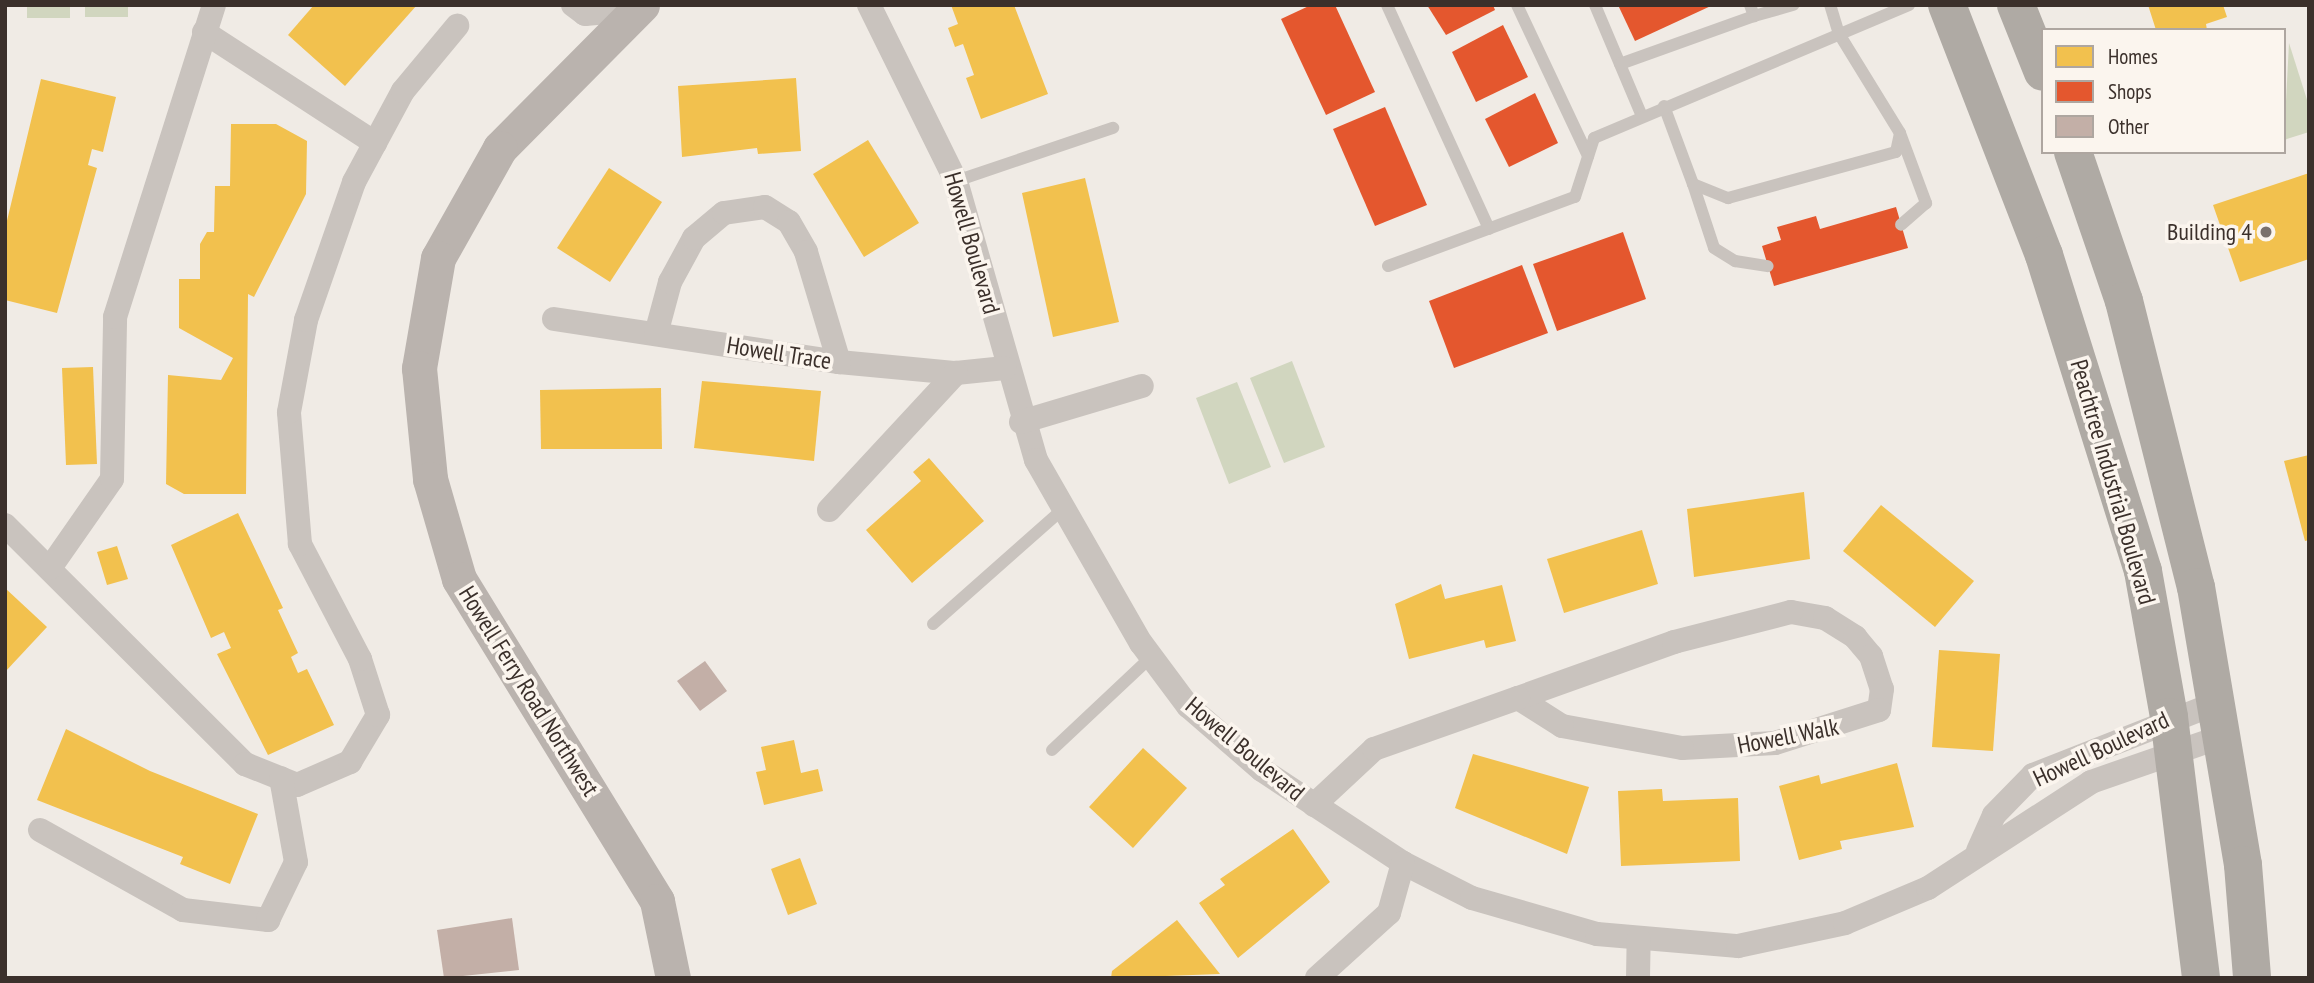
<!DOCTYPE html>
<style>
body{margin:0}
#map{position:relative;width:2314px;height:983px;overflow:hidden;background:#f0ebe5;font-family:"PT Sans Narrow",sans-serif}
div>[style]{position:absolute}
.green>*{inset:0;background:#d1d6bf}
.homes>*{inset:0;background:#f2c14e}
.shops>*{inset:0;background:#e4572e}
.building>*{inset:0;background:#c3afa7}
.lane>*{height:12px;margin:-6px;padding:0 6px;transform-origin:6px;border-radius:6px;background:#c9c3be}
.street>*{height:24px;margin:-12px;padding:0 12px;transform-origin:12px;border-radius:12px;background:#c9c3be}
.secondary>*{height:35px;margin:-17.5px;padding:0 17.5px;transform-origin:17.5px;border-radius:17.5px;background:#bab3ae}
.highway>*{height:38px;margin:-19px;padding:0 19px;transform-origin:19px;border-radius:19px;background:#afaaa4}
.dots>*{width:19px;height:19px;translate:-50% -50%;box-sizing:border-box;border:4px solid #fbf5ee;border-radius:50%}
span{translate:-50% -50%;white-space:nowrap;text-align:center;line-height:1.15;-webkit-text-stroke:7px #fbf5ee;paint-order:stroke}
.poi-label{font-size:24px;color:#3b302b}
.right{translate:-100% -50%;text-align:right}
.street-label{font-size:24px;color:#3b302b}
.frame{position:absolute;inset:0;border:7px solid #3b302b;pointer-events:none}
.legend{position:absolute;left:2041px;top:28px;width:245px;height:126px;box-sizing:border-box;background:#fbf5ee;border:2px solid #aea6a0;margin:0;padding:9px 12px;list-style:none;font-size:21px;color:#3b302b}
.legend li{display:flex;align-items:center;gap:14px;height:35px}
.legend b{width:35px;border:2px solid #aea6a0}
</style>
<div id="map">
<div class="green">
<div style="clip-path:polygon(27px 5px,70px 5px,70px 18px,27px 18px)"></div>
<div style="clip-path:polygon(85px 5px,128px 5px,128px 17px,85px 17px)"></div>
<div style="clip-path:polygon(2289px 43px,2309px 106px,2309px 132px,2284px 140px)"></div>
<div style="clip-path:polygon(1292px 361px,1325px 447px,1284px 463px,1250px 378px)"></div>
<div style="clip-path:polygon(1237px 382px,1271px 467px,1229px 484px,1196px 398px)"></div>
</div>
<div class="homes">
<div style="clip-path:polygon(314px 5px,417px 5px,345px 86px,288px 35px)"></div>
<div style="clip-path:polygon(951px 5px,1014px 5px,1048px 94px,981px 119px,966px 78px,974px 75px,963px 44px,955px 47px,948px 28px,958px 24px)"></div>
<div style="clip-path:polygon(2148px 5px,2223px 5px,2227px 17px,2206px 24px,2207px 30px,2156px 30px)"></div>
<div style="clip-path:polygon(796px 78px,801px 151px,758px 154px,757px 148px,682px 157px,678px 86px)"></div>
<div style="clip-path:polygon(41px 79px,116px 97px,103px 152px,92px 149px,88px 165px,97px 168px,57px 313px,5px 300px,5px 229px)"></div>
<div style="clip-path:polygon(231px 124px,276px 124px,307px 141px,306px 194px,254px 297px,248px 294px,246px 494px,184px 494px,166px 484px,168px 375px,221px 380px,233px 358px,179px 328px,179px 279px,200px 279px,200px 244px,207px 232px,214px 232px,215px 186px,230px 186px)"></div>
<div style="clip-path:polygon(868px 140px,919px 223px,864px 257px,813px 174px)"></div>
<div style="clip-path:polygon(609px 168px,662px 202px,610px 282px,557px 248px)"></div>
<div style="clip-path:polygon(2309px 173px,2309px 259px,2240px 282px,2213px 205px)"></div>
<div style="clip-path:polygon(1085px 178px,1119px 322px,1053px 337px,1022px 193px)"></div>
<div style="clip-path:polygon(93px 367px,97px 464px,66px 465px,62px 368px)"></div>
<div style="clip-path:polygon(702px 381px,821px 391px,814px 461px,694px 448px)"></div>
<div style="clip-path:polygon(661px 388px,662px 449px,541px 449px,540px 390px)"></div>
<div style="clip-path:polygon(2309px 455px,2309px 540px,2305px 541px,2284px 461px)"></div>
<div style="clip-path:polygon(929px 458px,984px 521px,912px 583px,866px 530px,921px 481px,913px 472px)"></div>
<div style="clip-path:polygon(1804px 492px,1810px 559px,1694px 577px,1687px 509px)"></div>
<div style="clip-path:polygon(1881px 505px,1974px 581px,1935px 627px,1843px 551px)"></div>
<div style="clip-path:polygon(238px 513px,283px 608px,278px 610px,298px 653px,291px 657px,298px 673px,307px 669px,334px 725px,268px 755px,217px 654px,231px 648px,224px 632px,211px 638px,171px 545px)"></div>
<div style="clip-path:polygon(1642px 530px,1658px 584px,1564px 613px,1547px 559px)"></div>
<div style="clip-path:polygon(117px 546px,128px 579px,107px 585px,97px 552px)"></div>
<div style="clip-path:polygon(1441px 584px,1445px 599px,1502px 585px,1516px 641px,1486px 648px,1484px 640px,1409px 659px,1395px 604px)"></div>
<div style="clip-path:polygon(5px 588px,47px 627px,5px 672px)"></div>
<div style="clip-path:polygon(1939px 650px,2000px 654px,1993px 751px,1932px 747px)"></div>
<div style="clip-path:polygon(66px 729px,150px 771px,258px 814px,230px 884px,180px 864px,183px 857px,37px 800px)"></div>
<div style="clip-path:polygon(794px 740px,801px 773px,818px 769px,823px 791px,764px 805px,756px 772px,766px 770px,761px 747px)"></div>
<div style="clip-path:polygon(1143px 748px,1187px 788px,1133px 848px,1089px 807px)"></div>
<div style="clip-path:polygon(1473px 754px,1589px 787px,1567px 854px,1455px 808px)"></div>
<div style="clip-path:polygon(1897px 763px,1914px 827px,1840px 841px,1842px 849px,1799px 860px,1779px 786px,1819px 775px,1821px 784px)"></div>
<div style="clip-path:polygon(1662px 789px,1663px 801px,1738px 798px,1740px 861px,1621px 866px,1618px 791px)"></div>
<div style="clip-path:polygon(1293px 829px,1330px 882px,1238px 958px,1199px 903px,1225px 885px,1220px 879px)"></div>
<div style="clip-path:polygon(800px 858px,817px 904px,788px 915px,771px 869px)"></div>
<div style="clip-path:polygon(1177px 920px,1220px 974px,1111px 978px,1112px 971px)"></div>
</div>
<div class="shops">
<div style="clip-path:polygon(1311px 5px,1335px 5px,1375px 92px,1326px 115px,1281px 19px)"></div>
<div style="clip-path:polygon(1427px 5px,1493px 5px,1495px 10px,1446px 35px)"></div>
<div style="clip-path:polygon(1618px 5px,1713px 5px,1635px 41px)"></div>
<div style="clip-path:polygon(1503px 25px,1528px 77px,1476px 102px,1452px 52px)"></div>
<div style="clip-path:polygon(1535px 93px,1558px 143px,1509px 167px,1485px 119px)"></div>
<div style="clip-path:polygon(1385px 107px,1427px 205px,1375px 226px,1333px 129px)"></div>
<div style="clip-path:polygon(1896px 207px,1908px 248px,1774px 286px,1762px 246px,1781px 240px,1777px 227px,1816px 216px,1820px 229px)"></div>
<div style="clip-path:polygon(1623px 232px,1646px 299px,1557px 331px,1533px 264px)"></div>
<div style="clip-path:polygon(1522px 265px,1548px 333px,1454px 368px,1429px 301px)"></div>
</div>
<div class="building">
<div style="clip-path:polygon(705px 661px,727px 691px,700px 711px,677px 681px)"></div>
<div style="clip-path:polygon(512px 918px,519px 970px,444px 978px,437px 930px)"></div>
</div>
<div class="lane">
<div style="left:1387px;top:5px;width:246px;rotate:65.5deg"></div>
<div style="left:1517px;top:5px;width:167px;rotate:64.8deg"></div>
<div style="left:1595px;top:5px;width:121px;rotate:67.1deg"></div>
<div style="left:1750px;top:5px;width:12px;rotate:70deg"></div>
<div style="left:1754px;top:16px;width:41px;rotate:-15.8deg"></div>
<div style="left:1620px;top:64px;width:142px;rotate:-19.7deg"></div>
<div style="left:1664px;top:106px;width:83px;rotate:69.6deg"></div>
<div style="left:1693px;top:184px;width:38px;rotate:22deg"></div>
<div style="left:1728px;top:198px;width:174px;rotate:-15.3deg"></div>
<div style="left:1896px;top:152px;width:19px;rotate:-78deg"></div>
<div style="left:1900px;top:133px;width:116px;rotate:-121.6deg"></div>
<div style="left:1839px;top:34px;width:30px;rotate:-107deg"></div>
<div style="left:1900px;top:133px;width:75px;rotate:69.6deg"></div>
<div style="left:1926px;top:203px;width:33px;rotate:139deg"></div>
<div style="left:956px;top:181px;width:166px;rotate:-18.7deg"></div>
<div style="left:1693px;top:184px;width:67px;rotate:71.8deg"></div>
<div style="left:1714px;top:248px;width:25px;rotate:32deg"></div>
<div style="left:1735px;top:261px;width:33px;rotate:9deg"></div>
<div style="left:1388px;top:266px;width:199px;rotate:-20.3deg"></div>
<div style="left:1575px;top:197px;width:62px;rotate:-72.1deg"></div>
<div style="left:1594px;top:138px;width:342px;rotate:-22.9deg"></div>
<div style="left:933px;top:624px;width:172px;rotate:-41.5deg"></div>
<div style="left:1052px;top:750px;width:136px;rotate:-43.2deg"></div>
</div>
<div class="street">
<div style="left:573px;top:5px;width:15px;rotate:37deg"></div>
<div style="left:585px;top:14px;width:35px;rotate:-5deg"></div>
<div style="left:620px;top:11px;width:12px;rotate:42deg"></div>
<div style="left:869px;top:5px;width:196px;rotate:63.7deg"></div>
<div style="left:956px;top:181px;width:290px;rotate:74deg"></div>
<div style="left:1036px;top:460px;width:211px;rotate:60.2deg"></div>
<div style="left:1141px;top:643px;width:79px;rotate:53.3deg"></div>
<div style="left:1188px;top:706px;width:98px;rotate:40.9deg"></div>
<div style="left:1262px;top:770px;width:169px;rotate:33.4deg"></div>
<div style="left:1403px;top:863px;width:77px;rotate:26.9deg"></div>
<div style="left:1472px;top:898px;width:130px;rotate:16.1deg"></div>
<div style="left:1597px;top:934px;width:142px;rotate:4.9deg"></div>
<div style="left:1738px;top:946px;width:109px;rotate:-12.1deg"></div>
<div style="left:1845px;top:923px;width:90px;rotate:-22.9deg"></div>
<div style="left:1928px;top:888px;width:194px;rotate:-33deg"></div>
<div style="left:2091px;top:782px;width:140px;rotate:-19.2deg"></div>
<div style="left:204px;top:32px;width:204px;rotate:33deg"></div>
<div style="left:554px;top:319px;width:288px;rotate:8.6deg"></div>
<div style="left:839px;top:362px;width:118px;rotate:5.4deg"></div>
<div style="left:956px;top:373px;width:49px;rotate:-5.8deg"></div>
<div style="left:656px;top:334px;width:54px;rotate:-74.9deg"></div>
<div style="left:670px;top:282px;width:50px;rotate:-61.4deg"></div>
<div style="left:694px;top:238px;width:39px;rotate:-40deg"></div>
<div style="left:724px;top:213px;width:41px;rotate:-8.3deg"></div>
<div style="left:765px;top:207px;width:28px;rotate:32deg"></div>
<div style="left:789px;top:222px;width:34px;rotate:60deg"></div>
<div style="left:806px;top:252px;width:115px;rotate:73.3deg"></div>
<div style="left:1021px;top:422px;width:126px;rotate:-16.6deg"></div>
<div style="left:829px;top:510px;width:187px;rotate:-47.2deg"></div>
<div style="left:5px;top:525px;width:339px;rotate:44.9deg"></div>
<div style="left:245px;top:764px;width:56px;rotate:22deg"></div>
<div style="left:297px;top:785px;width:58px;rotate:-23.5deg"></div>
<div style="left:350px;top:762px;width:55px;rotate:-59.2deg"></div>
<div style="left:378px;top:715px;width:59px;rotate:-107.8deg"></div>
<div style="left:360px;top:659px;width:130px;rotate:-117.6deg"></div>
<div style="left:300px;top:544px;width:132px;rotate:-94.8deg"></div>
<div style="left:289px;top:412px;width:94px;rotate:-79.5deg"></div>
<div style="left:306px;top:320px;width:146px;rotate:-70.8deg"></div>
<div style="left:354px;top:182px;width:103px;rotate:-61.7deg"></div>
<div style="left:403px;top:91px;width:85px;rotate:-50.3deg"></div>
<div style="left:50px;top:568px;width:108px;rotate:-55.1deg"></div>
<div style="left:112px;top:479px;width:162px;rotate:-88.9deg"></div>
<div style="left:115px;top:317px;width:327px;rotate:-72.4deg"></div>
<div style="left:1791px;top:612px;width:35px;rotate:10deg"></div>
<div style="left:1825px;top:618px;width:36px;rotate:32deg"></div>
<div style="left:1855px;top:637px;width:25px;rotate:50deg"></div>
<div style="left:1871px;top:656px;width:35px;rotate:72deg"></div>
<div style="left:1882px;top:689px;width:21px;rotate:98deg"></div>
<div style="left:1879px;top:710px;width:109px;rotate:162.4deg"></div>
<div style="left:1775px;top:743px;width:93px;rotate:176.9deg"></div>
<div style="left:1682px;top:748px;width:122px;rotate:-169.6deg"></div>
<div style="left:1562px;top:726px;width:52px;rotate:-147.5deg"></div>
<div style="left:1518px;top:698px;width:166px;rotate:-19.7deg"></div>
<div style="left:1674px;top:642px;width:121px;rotate:-14.4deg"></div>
<div style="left:1314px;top:805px;width:82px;rotate:-43deg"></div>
<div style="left:1374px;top:749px;width:153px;rotate:-19.5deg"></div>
<div style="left:40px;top:830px;width:164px;rotate:29.2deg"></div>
<div style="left:183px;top:910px;width:86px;rotate:6.7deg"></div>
<div style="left:268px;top:920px;width:64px;rotate:-64.2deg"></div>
<div style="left:296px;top:862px;width:85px;rotate:-100.1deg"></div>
<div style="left:1978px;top:851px;width:39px;rotate:-66deg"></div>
<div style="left:1994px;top:815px;width:56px;rotate:-45.7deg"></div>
<div style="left:2033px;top:775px;width:198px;rotate:-21.4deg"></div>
<div style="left:1317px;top:978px;width:97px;rotate:-42.1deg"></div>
<div style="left:1389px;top:913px;width:52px;rotate:-74.4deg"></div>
<div style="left:1638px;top:978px;width:39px;rotate:-89deg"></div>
</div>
<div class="secondary">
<div style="left:642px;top:5px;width:202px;rotate:134.8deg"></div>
<div style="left:500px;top:148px;width:126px;rotate:119.4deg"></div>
<div style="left:438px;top:258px;width:112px;rotate:99.8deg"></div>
<div style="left:419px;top:368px;width:112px;rotate:84.3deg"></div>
<div style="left:430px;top:479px;width:104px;rotate:73.8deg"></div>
<div style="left:459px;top:579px;width:378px;rotate:58.4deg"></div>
<div style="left:657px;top:901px;width:79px;rotate:78.3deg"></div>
</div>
<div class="highway">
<div style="left:1947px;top:5px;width:268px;rotate:68.8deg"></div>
<div style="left:2044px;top:255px;width:331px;rotate:72.6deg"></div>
<div style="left:2143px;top:571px;width:148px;rotate:79.9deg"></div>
<div style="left:2169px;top:717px;width:263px;rotate:83deg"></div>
<div style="left:2016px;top:5px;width:72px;rotate:68.1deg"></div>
<div style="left:2073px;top:152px;width:157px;rotate:71.1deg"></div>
<div style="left:2124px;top:301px;width:295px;rotate:75.9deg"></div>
<div style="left:2196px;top:587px;width:282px;rotate:80.4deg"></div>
<div style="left:2243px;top:865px;width:113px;rotate:85.4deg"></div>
</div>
<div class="dots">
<div style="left:2266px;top:232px;background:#7a716c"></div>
</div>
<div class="poi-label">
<span class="right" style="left:2252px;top:232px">Building 4</span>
</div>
<div class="street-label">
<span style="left:972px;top:243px;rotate:74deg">Howell Boulevard</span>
<span style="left:779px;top:353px;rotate:9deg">Howell Trace</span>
<span style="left:2113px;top:482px;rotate:74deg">Peachtree Industrial Boulevard</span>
<span style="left:529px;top:691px;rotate:58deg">Howell Ferry Road Northwest</span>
<span style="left:1788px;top:736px;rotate:-11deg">Howell Walk</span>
<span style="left:1245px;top:749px;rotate:40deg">Howell Boulevard</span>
<span style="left:2101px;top:749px;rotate:-25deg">Howell Boulevard</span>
</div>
<div class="frame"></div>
<ul class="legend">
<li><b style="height:19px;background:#f2c14e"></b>Homes</li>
<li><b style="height:19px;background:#e4572e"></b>Shops</li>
<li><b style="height:19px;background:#c3afa7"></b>Other</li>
</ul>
</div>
